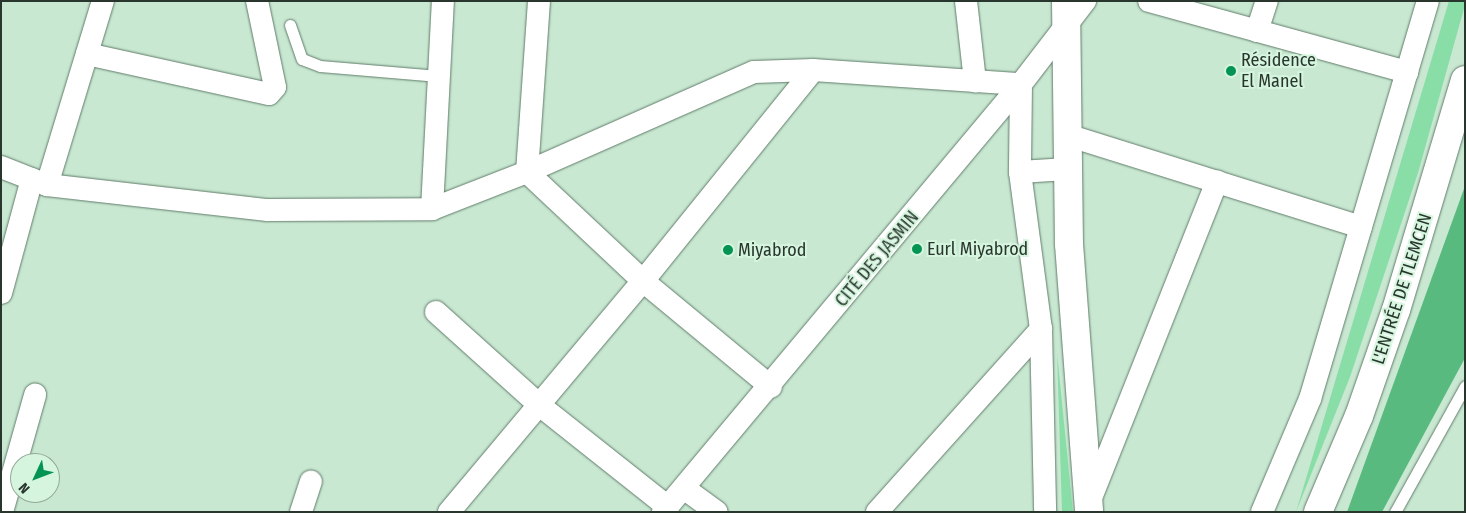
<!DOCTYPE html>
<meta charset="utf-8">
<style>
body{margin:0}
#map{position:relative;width:1466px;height:513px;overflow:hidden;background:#c9e8d2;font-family:"Fira Sans Condensed",sans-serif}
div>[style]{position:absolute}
.green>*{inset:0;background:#89dda7}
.forest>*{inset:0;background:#59ba7f}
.roads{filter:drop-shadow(0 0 1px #607c69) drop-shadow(0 0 1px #607c69)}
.lane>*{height:11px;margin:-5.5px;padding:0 5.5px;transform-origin:5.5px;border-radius:5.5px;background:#fff}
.street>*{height:22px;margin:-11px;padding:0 11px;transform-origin:11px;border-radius:11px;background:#fff}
.primary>*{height:28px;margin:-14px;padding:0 14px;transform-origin:14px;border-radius:14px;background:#fff}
.dots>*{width:14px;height:14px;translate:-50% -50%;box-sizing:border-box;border:2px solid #d6f5df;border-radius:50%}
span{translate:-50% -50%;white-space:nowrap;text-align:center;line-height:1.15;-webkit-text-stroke:4px #d6f5df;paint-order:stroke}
.poi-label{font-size:18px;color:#29362d}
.left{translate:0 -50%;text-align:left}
.street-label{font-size:18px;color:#29362d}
.frame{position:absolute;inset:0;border:2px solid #29362d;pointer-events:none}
.north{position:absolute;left:10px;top:453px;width:50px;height:50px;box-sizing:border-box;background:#d6f5df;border:1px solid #91a998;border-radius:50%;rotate:227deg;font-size:14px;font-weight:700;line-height:20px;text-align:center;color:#29362d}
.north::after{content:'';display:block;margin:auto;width:18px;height:22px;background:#039353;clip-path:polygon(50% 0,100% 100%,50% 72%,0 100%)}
</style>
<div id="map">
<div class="green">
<div style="clip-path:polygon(1449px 1px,1465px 1px,1465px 5px,1418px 173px,1350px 377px,1296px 512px)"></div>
<div style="clip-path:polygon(1057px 353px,1073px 512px,1062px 512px)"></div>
</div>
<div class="forest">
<div style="clip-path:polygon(1465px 186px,1465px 358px,1382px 512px,1347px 512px)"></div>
</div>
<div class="roads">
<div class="lane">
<div style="left:290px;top:25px;width:36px;rotate:71deg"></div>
<div style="left:302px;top:59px;width:19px;rotate:21deg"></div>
<div style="left:320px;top:66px;width:119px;rotate:4.8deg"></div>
<div style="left:1395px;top:512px;width:144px;rotate:-60.9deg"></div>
</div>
<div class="street">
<div style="left:539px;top:1px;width:171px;rotate:94deg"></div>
<div style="left:527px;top:172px;width:159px;rotate:43.2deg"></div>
<div style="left:643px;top:281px;width:166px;rotate:39.6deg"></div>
<div style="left:966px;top:1px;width:81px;rotate:83.6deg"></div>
<div style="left:1149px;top:1px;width:268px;rotate:15.4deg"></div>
<div style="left:1257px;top:31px;width:32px;rotate:-72deg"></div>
<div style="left:87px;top:54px;width:186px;rotate:12.4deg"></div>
<div style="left:269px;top:94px;width:9px;rotate:-49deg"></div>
<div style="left:275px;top:87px;width:88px;rotate:-101.8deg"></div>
<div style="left:1021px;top:84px;width:88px;rotate:90.7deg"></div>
<div style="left:1020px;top:172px;width:158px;rotate:82.4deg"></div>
<div style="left:1041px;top:329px;width:183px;rotate:88.7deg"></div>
<div style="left:1067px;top:135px;width:308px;rotate:17.4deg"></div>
<div style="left:1px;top:167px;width:49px;rotate:21.4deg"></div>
<div style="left:47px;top:185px;width:222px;rotate:6.5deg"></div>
<div style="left:268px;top:210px;width:164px;rotate:-0.3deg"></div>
<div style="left:432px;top:209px;width:102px;rotate:-21.3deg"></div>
<div style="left:527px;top:172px;width:248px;rotate:-23.8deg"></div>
<div style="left:754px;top:72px;width:59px;rotate:-1.9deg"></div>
<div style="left:813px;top:70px;width:208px;rotate:3.9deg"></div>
<div style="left:1020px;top:172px;width:47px;rotate:-3.7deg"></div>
<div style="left:47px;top:185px;width:192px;rotate:-73.1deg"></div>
<div style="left:432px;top:209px;width:208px;rotate:-87deg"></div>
<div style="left:1px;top:293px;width:118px;rotate:-74.8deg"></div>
<div style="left:436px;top:312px;width:137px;rotate:42deg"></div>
<div style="left:538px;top:404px;width:166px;rotate:38.4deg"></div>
<div style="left:685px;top:489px;width:39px;rotate:36deg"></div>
<div style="left:1089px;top:503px;width:346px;rotate:-68.3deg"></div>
<div style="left:2px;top:512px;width:122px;rotate:-74.2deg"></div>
<div style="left:301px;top:512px;width:32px;rotate:-72deg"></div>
<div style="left:449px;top:512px;width:302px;rotate:-50deg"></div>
<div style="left:643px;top:281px;width:271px;rotate:-51.1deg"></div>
<div style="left:663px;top:512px;width:558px;rotate:-50.09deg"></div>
<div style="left:1021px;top:84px;width:105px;rotate:-52.4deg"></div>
<div style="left:877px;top:512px;width:246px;rotate:-48.1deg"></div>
<div style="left:1262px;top:512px;width:123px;rotate:-67deg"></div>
<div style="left:1310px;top:399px;width:415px;rotate:-73.5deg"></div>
</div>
<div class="primary">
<div style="left:1066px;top:1px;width:243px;rotate:89.3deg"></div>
<div style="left:1069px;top:244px;width:269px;rotate:85.7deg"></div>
<div style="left:1318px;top:512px;width:104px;rotate:-66.9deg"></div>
<div style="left:1359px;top:416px;width:112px;rotate:-70.8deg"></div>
<div style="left:1396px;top:310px;width:240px;rotate:-73.3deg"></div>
</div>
</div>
<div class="dots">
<div style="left:1231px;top:71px;background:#039353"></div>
<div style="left:917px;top:249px;background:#039353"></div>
<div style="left:728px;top:250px;background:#039353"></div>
</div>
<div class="poi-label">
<span class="left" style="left:1241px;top:71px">Résidence<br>El Manel</span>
<span class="left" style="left:927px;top:249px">Eurl Miyabrod</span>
<span class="left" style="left:738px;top:250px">Miyabrod</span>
</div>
<div class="street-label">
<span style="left:877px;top:259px;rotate:-50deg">CITÉ DES JASMIN</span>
<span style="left:1402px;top:289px;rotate:-72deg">L'ENTRÉE DE TLEMCEN</span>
</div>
<div class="frame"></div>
<div class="north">N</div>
</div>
